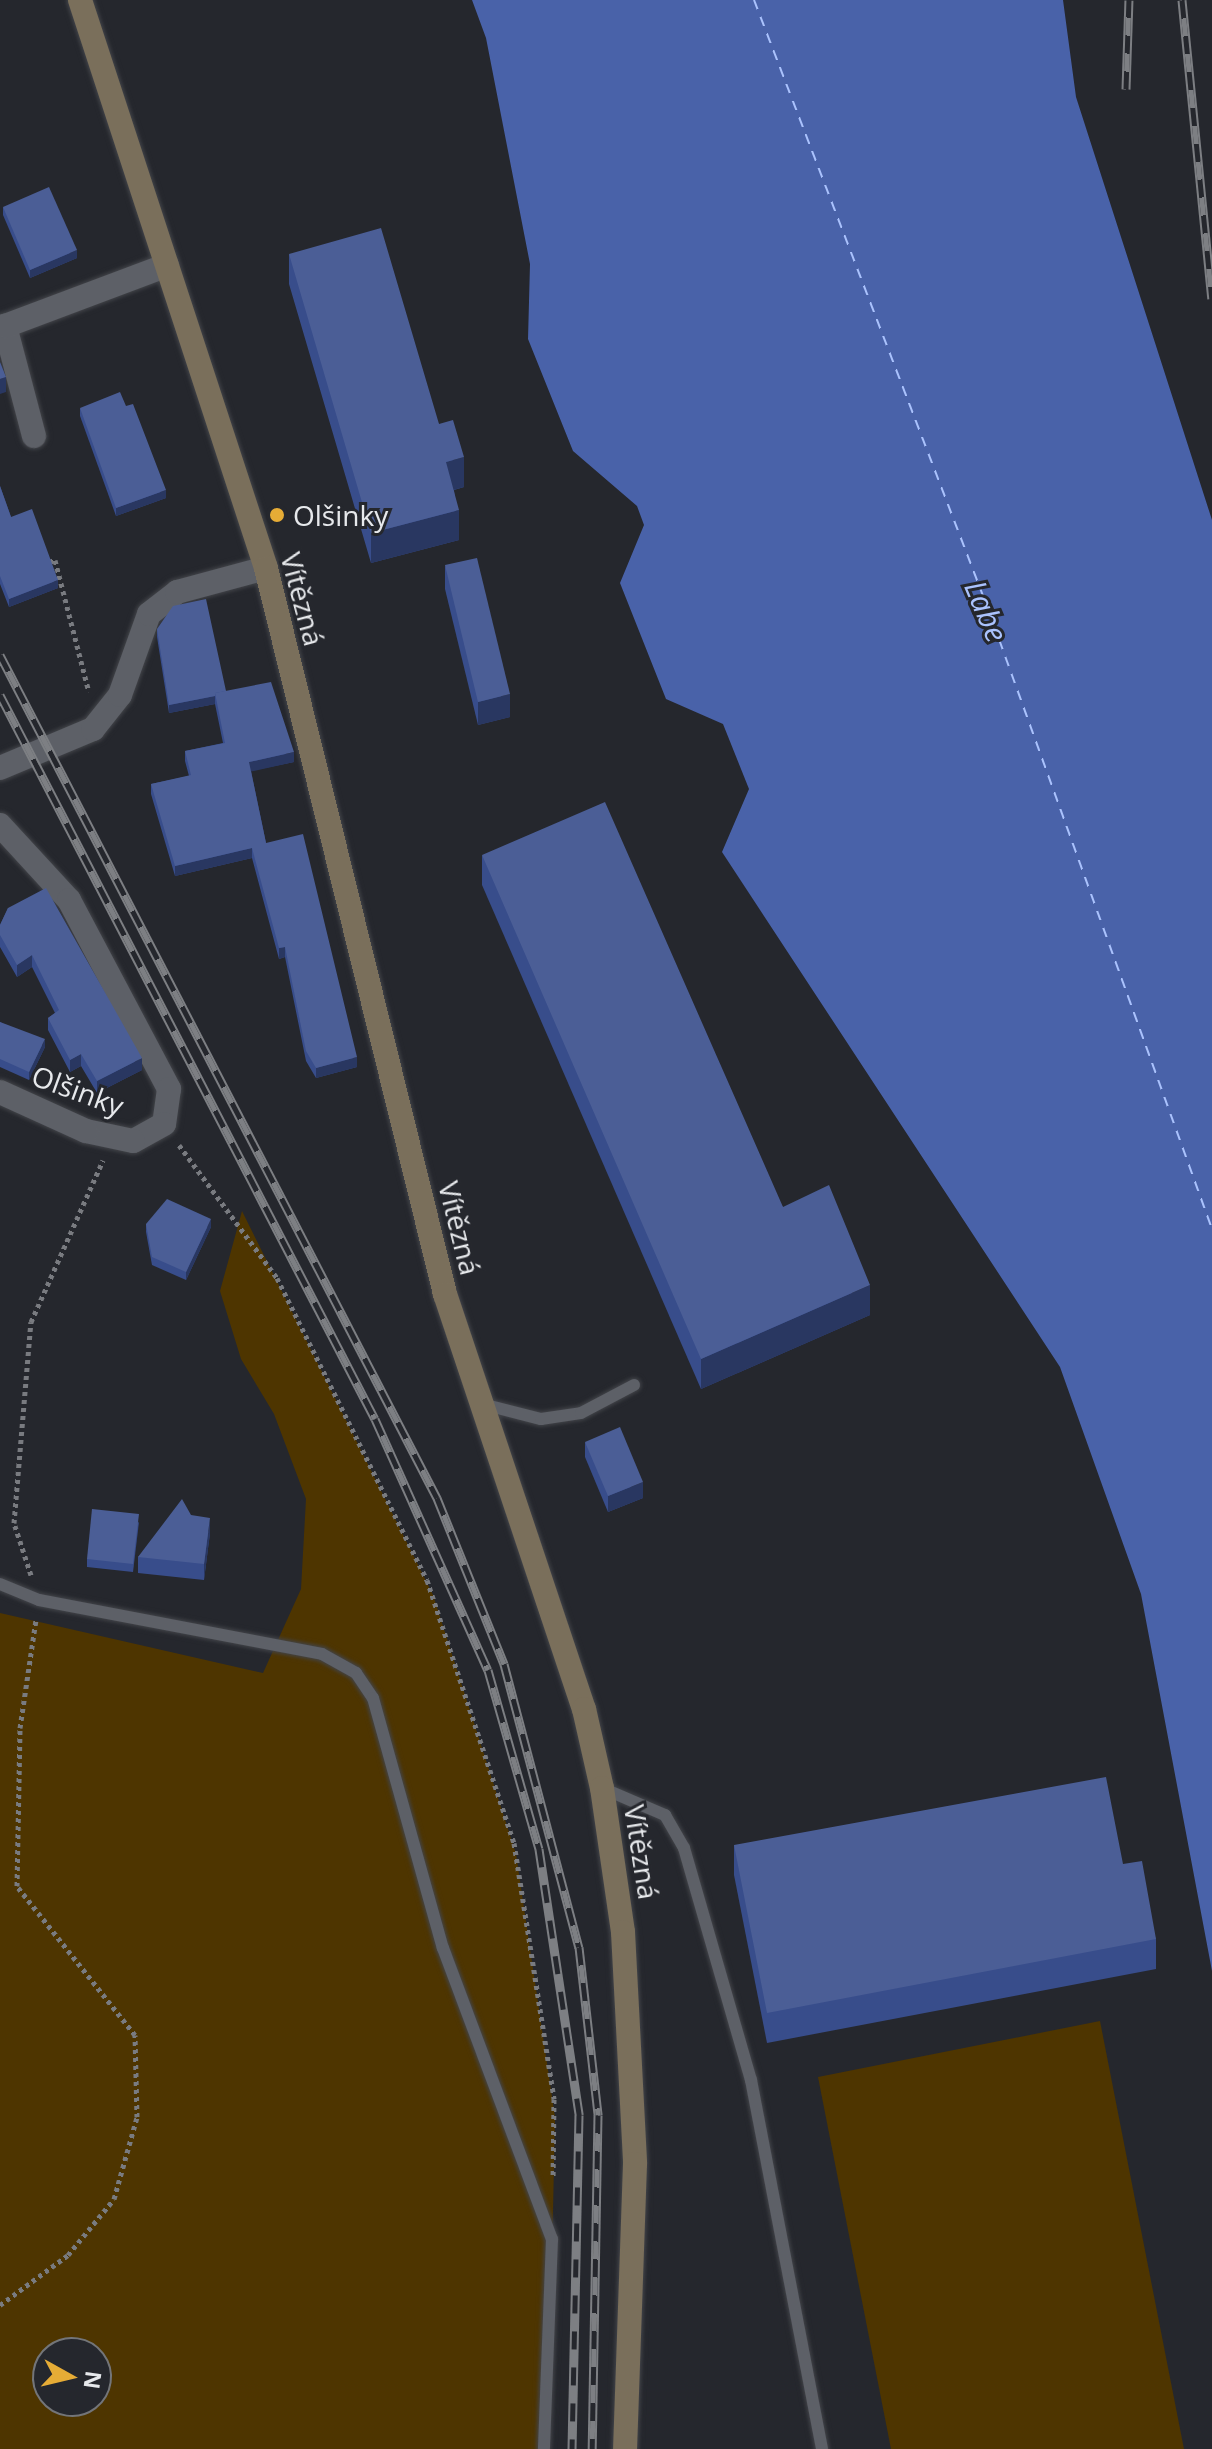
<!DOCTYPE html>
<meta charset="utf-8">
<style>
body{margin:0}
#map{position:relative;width:1212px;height:2449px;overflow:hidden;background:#25272d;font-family:"Open Sans",sans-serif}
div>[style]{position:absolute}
.green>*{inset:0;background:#4e3500}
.water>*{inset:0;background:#4962a9}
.ferry>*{height:2px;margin-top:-1px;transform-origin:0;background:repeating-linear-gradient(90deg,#aac2fd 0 10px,transparent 0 18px)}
.path>*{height:5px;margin-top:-2.5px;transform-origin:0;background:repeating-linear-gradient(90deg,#797b80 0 4px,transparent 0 8px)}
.roads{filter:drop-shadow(0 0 2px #424449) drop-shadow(0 0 2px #424449)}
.service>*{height:12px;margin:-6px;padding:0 6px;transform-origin:6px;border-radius:6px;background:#5d6067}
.minor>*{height:24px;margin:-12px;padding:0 12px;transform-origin:12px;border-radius:12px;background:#5d6067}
.secondary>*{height:24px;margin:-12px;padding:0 12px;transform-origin:12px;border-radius:12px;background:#7a6f5b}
.rail>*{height:9px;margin-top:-4.5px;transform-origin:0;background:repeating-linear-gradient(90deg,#25272d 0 18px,#7d7f83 0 36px);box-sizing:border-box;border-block:2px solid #7d7f83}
.wall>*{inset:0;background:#384d8b}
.shaded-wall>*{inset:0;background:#293761}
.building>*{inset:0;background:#4b5e96}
.dots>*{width:22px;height:22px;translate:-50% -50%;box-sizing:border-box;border:4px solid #25272d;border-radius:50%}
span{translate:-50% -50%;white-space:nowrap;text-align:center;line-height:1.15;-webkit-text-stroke:6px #25272d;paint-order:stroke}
.poi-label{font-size:28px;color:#e7e9ec}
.left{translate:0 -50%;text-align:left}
.street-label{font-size:28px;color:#e7e9ec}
.water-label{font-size:30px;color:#aac2fd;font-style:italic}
.north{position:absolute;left:32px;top:2337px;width:80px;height:80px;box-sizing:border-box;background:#25272d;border:2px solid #737579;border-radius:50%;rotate:98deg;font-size:22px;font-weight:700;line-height:32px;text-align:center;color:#e7e9ec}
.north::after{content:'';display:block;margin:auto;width:28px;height:36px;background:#e6ac36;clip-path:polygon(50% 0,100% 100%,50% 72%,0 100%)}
</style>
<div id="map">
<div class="green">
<div style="clip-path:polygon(evenodd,242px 1211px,433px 1595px,516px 1854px,555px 2117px,548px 2449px,0 2449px,0 1613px,263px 1673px,301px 1589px,306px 1499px,274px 1414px,241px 1359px,220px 1291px,242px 1211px,48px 2353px,96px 2353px,96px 2401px,48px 2401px,48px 2353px)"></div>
<div style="clip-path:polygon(1100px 2021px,1184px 2449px,891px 2449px,818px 2077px)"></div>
</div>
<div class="water">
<div style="clip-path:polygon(472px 0,1063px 0,1076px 97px,1212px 520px,1212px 1971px,1141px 1594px,1060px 1367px,722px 852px,749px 789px,723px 724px,666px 699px,620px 583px,644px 525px,637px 506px,573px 451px,528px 339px,530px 264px,486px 38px)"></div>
</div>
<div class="ferry">
<div style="left:754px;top:0;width:649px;rotate:68.97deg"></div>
<div style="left:987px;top:606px;width:662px;rotate:70.14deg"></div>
</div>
<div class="path">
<div style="left:49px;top:562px;width:6px;rotate:-18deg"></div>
<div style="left:55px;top:560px;width:136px;rotate:75.6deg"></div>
<div style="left:179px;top:1145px;width:165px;rotate:53.6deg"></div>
<div style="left:277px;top:1278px;width:337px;rotate:63.6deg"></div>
<div style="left:427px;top:1580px;width:277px;rotate:71.7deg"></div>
<div style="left:514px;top:1843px;width:259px;rotate:81.1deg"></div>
<div style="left:554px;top:2099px;width:79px;rotate:90.7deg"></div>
<div style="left:31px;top:1575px;width:55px;rotate:-108.1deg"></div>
<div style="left:14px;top:1523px;width:202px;rotate:-85.2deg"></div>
<div style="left:31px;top:1322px;width:177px;rotate:-66deg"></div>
<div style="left:0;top:2305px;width:84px;rotate:-36.3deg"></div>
<div style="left:68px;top:2255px;width:72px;rotate:-50.6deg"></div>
<div style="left:114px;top:2199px;width:85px;rotate:-74.3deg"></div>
<div style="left:137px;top:2117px;width:82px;rotate:-91.4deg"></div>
<div style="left:135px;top:2035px;width:190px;rotate:-128.4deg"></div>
<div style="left:17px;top:1886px;width:158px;rotate:-88.9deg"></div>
<div style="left:20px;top:1728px;width:110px;rotate:-81.6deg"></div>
</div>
<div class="roads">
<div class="service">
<div style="left:482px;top:1404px;width:61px;rotate:14.3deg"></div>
<div style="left:541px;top:1419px;width:40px;rotate:-8.5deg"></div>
<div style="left:581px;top:1413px;width:60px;rotate:-27.8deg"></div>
<div style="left:0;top:1584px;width:42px;rotate:22.3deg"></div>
<div style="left:39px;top:1600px;width:288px;rotate:10.8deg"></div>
<div style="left:322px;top:1654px;width:39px;rotate:29deg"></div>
<div style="left:356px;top:1673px;width:30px;rotate:56deg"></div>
<div style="left:373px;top:1698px;width:260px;rotate:74.4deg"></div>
<div style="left:443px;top:1948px;width:311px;rotate:69.5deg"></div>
<div style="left:552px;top:2239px;width:210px;rotate:92.2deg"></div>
<div style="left:602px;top:1788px;width:69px;rotate:23.2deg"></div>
<div style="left:665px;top:1815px;width:38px;rotate:60deg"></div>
<div style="left:684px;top:1848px;width:241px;rotate:73.9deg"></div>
<div style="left:751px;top:2080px;width:376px;rotate:79.1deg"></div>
</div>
<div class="minor">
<div style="left:34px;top:436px;width:114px;rotate:-104.8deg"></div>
<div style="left:5px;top:326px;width:173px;rotate:-20.6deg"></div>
<div style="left:0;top:768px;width:101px;rotate:-22.8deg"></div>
<div style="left:93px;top:729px;width:43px;rotate:-51.5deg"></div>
<div style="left:120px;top:695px;width:86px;rotate:-70.3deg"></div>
<div style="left:149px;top:614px;width:36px;rotate:-38deg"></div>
<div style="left:177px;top:592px;width:92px;rotate:-15.1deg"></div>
<div style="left:0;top:825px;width:102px;rotate:47.4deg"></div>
<div style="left:69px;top:900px;width:214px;rotate:62.1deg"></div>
<div style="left:169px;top:1089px;width:35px;rotate:98deg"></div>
<div style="left:164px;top:1124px;width:35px;rotate:151deg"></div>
<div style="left:133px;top:1141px;width:48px;rotate:-168deg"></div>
<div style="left:86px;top:1131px;width:94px;rotate:-155.6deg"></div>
</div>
<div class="secondary">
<div style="left:80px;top:0;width:598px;rotate:71.87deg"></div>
<div style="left:266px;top:568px;width:748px;rotate:76.15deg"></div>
<div style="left:445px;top:1294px;width:438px;rotate:71.5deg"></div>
<div style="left:584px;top:1709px;width:81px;rotate:77.2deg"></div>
<div style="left:602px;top:1788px;width:146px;rotate:81.7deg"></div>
<div style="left:623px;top:1932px;width:232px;rotate:87deg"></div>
<div style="left:635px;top:2164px;width:285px;rotate:92deg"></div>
</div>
</div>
<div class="rail">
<div style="left:1182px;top:0;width:300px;rotate:84.3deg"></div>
<div style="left:1126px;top:89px;width:89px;rotate:-88.1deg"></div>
<div style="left:0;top:655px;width:950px;rotate:62.6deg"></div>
<div style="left:437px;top:1498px;width:179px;rotate:68deg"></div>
<div style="left:504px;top:1664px;width:293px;rotate:75.2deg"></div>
<div style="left:579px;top:1947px;width:169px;rotate:83.5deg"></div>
<div style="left:598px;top:2115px;width:334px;rotate:91deg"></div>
<div style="left:0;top:695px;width:815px;rotate:62.62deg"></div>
<div style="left:375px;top:1419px;width:275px;rotate:65.8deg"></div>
<div style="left:488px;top:1670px;width:186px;rotate:74.1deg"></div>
<div style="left:539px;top:1849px;width:269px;rotate:81.4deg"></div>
<div style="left:579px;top:2115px;width:334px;rotate:91.2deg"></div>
</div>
<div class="wall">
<div style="clip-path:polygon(3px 207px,77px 258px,30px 278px,3px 215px)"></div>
<div style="clip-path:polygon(289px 254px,439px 424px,464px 487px,454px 490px,459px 540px,371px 563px,289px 284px)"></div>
<div style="clip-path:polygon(80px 408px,166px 498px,116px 516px,80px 416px)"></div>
<div style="clip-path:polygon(0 486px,11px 517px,58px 588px,9px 607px,0 584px)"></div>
<div style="clip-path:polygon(445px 565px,510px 717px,478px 725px,445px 589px)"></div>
<div style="clip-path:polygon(157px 629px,226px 691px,294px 762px,251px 771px,266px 843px,357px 1067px,316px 1078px,306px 1061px,285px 957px,279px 959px,252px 858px,175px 876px,151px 794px,151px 784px,189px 776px,185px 761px,185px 751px,223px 743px,215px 704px,169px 713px,157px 637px)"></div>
<div style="clip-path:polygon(482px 855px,783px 1207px,870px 1315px,701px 1389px,482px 885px)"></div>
<div style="clip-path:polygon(8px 908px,142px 1070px,97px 1093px,81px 1066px,70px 1072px,48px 1030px,48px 1018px,55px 1013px,32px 967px,17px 977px,0 947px,0 925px)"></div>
<div style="clip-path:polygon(0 1022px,45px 1047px,29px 1080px,0 1067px)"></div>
<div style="clip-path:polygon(146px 1224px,211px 1227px,186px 1280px,152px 1265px,146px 1232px)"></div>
<div style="clip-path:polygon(585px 1442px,643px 1498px,608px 1512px,585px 1457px)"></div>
<div style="clip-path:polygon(191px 1515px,210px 1533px,204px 1580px,138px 1573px,138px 1557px)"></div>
<div style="clip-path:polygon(139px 1522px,133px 1572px,87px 1567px,87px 1559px)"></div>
<div style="clip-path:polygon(734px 1845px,1123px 1864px,1156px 1939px,1156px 1969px,767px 2043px,734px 1875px)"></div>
</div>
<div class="shaded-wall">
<div style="clip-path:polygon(77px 250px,77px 258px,30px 278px,30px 270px)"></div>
<div style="clip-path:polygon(6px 377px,6px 392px,0 394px,0 379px)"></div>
<div style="clip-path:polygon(464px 457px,464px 487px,446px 492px,446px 462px)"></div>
<div style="clip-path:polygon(166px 490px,166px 498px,116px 516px,116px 508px)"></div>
<div style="clip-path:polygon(459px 510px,459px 540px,371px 563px,371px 533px)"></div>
<div style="clip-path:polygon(58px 580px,58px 588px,9px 607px,9px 599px)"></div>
<div style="clip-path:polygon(510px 694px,510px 717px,478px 725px,478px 702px)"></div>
<div style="clip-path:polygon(215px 696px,215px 704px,169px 713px,169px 705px)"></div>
<div style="clip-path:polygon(294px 752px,294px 762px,249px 772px,249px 762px)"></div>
<div style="clip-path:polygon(252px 848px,252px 858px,175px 876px,175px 866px)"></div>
<div style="clip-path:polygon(285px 947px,285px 957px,279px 959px,279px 948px)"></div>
<div style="clip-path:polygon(32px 955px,32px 967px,17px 977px,17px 965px)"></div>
<div style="clip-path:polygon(45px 1039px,45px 1047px,29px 1080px,29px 1072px)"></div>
<div style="clip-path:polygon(81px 1054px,81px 1066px,70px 1072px,70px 1060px)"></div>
<div style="clip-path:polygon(357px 1057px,357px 1067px,316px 1078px,316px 1068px)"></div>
<div style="clip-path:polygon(142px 1058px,142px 1070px,97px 1093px,97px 1081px)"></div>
<div style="clip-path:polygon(211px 1219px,211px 1227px,186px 1280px,186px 1272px)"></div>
<div style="clip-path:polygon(870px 1285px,870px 1315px,701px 1389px,701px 1359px)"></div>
<div style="clip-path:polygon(643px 1482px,643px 1498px,608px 1512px,608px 1496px)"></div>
<div style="clip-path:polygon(210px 1518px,210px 1533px,204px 1580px,204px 1564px)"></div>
</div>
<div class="building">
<div style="clip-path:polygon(49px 187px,77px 250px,30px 270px,3px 207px)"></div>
<div style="clip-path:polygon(381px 228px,439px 424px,453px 420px,464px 457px,446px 462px,459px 510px,371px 533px,289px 254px)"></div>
<div style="clip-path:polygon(0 362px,6px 377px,0 379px)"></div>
<div style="clip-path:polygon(120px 392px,126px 406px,133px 404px,166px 490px,116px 508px,80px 408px)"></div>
<div style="clip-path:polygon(0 486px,11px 517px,32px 509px,58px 580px,9px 599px,0 576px)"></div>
<div style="clip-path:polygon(477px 558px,510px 694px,478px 702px,445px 565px)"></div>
<div style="clip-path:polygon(206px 599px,226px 691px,215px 693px,215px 696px,169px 705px,157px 629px,173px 606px)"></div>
<div style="clip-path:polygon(271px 682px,294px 752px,249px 762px,266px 843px,303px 834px,357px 1057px,316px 1068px,306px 1051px,285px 947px,279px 948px,252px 848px,175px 866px,151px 784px,191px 775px,185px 751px,225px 743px,215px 693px)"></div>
<div style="clip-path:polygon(605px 802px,783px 1207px,829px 1185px,870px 1285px,701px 1359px,482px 855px)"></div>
<div style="clip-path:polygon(46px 888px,142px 1058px,97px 1081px,81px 1054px,70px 1060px,48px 1018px,59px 1010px,32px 955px,17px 965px,0 935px,0 925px,8px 908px)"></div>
<div style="clip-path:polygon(0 1022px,45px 1039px,29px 1072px,0 1059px)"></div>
<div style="clip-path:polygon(167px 1199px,211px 1219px,186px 1272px,152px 1257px,146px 1224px)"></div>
<div style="clip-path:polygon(620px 1427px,643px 1482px,608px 1496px,585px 1442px)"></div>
<div style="clip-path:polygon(182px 1499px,191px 1515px,210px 1518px,204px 1564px,138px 1557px)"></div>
<div style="clip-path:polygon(92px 1509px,139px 1514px,133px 1564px,87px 1559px)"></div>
<div style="clip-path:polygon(1106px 1777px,1123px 1864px,1142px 1861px,1156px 1939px,767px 2013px,734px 1845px)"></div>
</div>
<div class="dots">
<div style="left:277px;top:515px;background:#e6ac36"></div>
</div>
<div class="poi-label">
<span class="left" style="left:293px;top:515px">Olšinky</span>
</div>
<div class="street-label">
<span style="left:303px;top:599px;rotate:75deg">Vítězná</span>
<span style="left:78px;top:1090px;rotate:20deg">Olšinky</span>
<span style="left:460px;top:1228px;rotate:76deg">Vítězná</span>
<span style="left:642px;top:1852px;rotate:81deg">Vítězná</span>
</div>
<div class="water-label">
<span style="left:986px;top:611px;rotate:67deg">Labe</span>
</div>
<div class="north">N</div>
</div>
